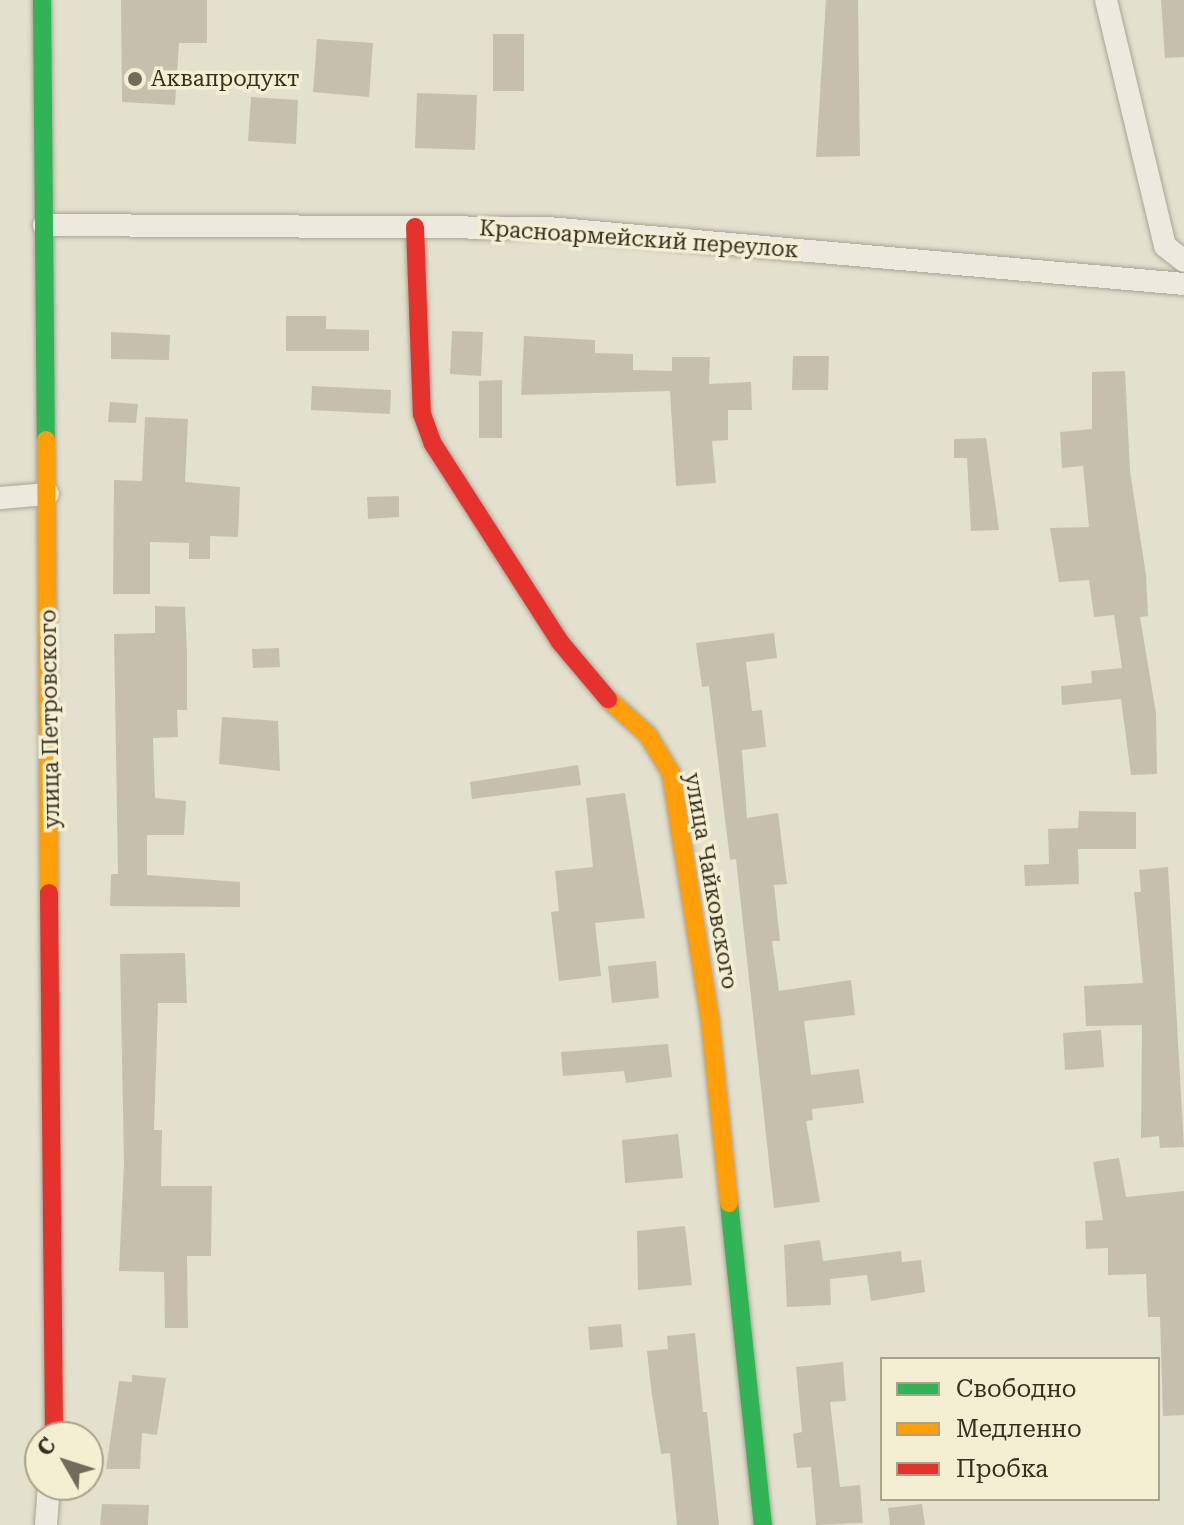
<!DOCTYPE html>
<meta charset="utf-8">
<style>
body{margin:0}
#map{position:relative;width:1184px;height:1525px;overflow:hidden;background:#e3e0cd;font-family:"Roboto Serif",serif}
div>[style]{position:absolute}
.building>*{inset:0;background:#c7bfae}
.roads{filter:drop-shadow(0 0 2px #a8a496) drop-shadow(0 0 2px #a8a496)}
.street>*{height:22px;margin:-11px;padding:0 11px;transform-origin:11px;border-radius:11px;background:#ece9de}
.fast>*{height:18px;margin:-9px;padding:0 9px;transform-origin:9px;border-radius:9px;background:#30b455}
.slow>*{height:18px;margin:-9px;padding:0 9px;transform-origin:9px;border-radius:9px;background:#ff9f0a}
.jam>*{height:18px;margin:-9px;padding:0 9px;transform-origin:9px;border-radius:9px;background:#e5322d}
.dots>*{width:22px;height:22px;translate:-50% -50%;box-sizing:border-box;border:4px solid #f4efd3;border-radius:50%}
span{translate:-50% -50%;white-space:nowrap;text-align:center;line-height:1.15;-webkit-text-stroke:7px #f4efd3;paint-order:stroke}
.poi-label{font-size:22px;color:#362e1f}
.left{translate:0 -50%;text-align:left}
.street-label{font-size:22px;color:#362e1f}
.legend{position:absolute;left:880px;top:1357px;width:280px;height:144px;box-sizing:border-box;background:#f4efd3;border:2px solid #a8a28b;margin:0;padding:10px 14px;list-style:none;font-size:24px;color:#362e1f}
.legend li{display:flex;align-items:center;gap:16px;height:40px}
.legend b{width:40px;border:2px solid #a8a28b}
.north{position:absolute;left:24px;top:1421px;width:80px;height:80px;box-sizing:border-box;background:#f4efd3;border:2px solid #a8a28b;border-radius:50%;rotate:309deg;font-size:22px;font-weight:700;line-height:32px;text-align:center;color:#362e1f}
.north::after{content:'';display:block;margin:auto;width:28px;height:36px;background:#736c5c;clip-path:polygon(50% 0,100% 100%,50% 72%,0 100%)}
</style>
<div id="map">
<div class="building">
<div style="clip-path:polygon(121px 0,207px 0,207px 43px,179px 43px,175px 105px,122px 102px)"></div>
<div style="clip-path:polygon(826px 0,858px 0,860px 156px,816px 157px)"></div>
<div style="clip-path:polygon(1161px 0,1184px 0,1184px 57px,1165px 58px)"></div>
<div style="clip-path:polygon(493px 34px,524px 34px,524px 91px,493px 91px)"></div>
<div style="clip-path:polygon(317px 39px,373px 43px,369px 97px,313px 92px)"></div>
<div style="clip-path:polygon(417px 93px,477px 95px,475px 150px,415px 148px)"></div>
<div style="clip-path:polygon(251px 97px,298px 100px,296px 144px,248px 141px)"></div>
<div style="clip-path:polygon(286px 316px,326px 316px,326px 329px,369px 330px,369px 351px,286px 351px)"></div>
<div style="clip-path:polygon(452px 331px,483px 332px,481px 376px,450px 374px)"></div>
<div style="clip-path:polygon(111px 332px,170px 335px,169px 360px,111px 359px)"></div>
<div style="clip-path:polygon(524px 336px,595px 340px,595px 353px,633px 354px,633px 370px,672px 371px,672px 357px,710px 357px,709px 384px,751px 382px,752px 410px,728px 410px,728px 440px,712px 441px,716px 483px,676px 486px,670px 391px,521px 395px)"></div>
<div style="clip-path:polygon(793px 356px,829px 356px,828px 390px,792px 390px)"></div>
<div style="clip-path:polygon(1125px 371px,1130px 471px,1146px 575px,1148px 616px,1140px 617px,1156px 713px,1157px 774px,1131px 775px,1121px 699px,1062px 705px,1061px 686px,1092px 683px,1091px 671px,1122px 668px,1114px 615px,1094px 617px,1089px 580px,1059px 582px,1050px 528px,1089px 527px,1083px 466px,1062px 468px,1060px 432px,1092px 429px,1092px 372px)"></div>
<div style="clip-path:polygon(502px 380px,502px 438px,479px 438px,479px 381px)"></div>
<div style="clip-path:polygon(312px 386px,391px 390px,390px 414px,311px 410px)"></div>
<div style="clip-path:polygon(110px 402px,138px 404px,136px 423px,108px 422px)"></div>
<div style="clip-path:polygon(145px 417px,188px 419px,185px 482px,240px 487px,238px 537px,210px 536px,210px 559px,189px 559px,189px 543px,150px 542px,150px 594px,113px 594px,114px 480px,142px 481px)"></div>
<div style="clip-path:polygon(986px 438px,999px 530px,971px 531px,967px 458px,954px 458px,954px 439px)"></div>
<div style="clip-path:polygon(399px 496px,399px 517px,368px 519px,367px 497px)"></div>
<div style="clip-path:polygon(155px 606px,185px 607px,187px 654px,187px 710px,177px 710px,178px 737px,153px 738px,155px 798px,186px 801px,184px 835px,147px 835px,147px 875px,240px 882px,240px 907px,110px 906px,111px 874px,118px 874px,114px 634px,155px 633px)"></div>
<div style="clip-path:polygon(774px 633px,777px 658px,746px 662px,752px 711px,762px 710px,766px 747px,742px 750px,747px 818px,778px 813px,787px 884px,774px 885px,780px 941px,772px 941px,779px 991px,851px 980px,855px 1015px,804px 1021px,811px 1075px,859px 1069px,864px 1103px,812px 1109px,813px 1120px,806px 1121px,820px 1202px,774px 1208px,736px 859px,730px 860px,709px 686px,702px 687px,696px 643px)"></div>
<div style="clip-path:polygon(279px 648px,280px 667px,253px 668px,252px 649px)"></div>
<div style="clip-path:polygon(222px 717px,278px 721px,280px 771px,219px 764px)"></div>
<div style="clip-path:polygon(578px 765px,581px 785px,472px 799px,470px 782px)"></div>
<div style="clip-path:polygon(625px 793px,645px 918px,595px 923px,601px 976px,559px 981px,551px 912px,559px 911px,555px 871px,593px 867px,586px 798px)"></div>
<div style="clip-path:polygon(1079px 811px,1136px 812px,1136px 849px,1078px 849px,1079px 884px,1025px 886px,1024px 865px,1049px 864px,1048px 829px,1078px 828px)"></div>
<div style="clip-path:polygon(1168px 867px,1184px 1147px,1160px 1148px,1159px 1136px,1141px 1138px,1142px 1025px,1086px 1026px,1084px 986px,1143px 983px,1134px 892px,1141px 892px,1139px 870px)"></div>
<div style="clip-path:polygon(185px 953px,187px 1003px,158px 1003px,154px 1130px,162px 1130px,161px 1186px,212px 1186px,211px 1256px,187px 1256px,188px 1328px,165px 1328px,164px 1272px,119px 1271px,124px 1163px,120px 954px)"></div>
<div style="clip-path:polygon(656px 961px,659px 998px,612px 1003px,608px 966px)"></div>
<div style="clip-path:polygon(1101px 1030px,1104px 1067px,1065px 1070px,1063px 1033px)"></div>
<div style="clip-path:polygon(668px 1044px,672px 1077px,626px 1083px,624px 1071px,563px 1076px,561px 1052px)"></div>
<div style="clip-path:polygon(678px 1134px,683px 1178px,625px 1183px,622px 1140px)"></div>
<div style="clip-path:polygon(1119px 1158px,1126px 1197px,1184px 1191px,1184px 1415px,1163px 1416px,1160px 1317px,1148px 1317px,1146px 1274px,1108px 1275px,1108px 1248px,1086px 1249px,1085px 1221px,1103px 1220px,1093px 1162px)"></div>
<div style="clip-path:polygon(685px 1226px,692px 1285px,638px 1290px,637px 1231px)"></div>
<div style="clip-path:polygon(820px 1240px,823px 1261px,901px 1251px,902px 1262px,921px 1260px,925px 1292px,871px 1301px,867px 1275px,830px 1279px,831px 1305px,787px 1307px,784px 1245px)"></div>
<div style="clip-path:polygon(621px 1324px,623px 1347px,590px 1350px,588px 1327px)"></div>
<div style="clip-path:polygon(695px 1333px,703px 1412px,707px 1412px,719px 1525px,677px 1525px,670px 1453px,661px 1454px,651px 1388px,647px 1351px,668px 1349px,667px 1336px)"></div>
<div style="clip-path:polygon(843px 1362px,846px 1401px,830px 1402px,840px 1487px,860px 1485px,863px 1523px,816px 1525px,811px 1467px,797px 1468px,793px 1434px,802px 1432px,796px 1367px)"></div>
<div style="clip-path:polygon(132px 1375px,166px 1378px,157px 1435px,142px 1433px,140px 1469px,106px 1469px,119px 1381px,132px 1382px)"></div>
<div style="clip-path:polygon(102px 1504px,149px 1505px,148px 1525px,100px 1525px)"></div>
<div style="clip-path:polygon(922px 1504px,925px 1525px,890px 1525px,888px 1508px)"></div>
</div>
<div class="roads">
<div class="street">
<div style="left:1106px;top:0;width:253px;rotate:76.5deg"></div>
<div style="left:1165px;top:246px;width:24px;rotate:38deg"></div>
<div style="left:44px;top:225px;width:504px;rotate:0.34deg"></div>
<div style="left:548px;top:228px;width:638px;rotate:5.03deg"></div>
<div style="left:0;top:498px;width:48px;rotate:-4.8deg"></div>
<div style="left:46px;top:1525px;width:40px;rotate:-85.7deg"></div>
</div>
<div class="fast">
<div style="left:42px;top:0;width:440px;rotate:89.5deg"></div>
<div style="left:729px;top:1203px;width:324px;rotate:84deg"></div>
</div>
<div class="slow">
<div style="left:46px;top:440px;width:453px;rotate:89.6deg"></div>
<div style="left:608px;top:699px;width:54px;rotate:42deg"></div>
<div style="left:648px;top:735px;width:44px;rotate:58.8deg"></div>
<div style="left:671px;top:773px;width:250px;rotate:81deg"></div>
<div style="left:710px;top:1020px;width:184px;rotate:84.1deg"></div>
</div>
<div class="jam">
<div style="left:415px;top:227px;width:187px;rotate:87.9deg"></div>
<div style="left:422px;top:414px;width:32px;rotate:70deg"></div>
<div style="left:433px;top:444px;width:235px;rotate:57.3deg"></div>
<div style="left:560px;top:642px;width:75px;rotate:49.9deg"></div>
<div style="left:49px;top:893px;width:544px;rotate:89.47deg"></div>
</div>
</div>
<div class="dots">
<div style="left:135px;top:79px;background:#736c5c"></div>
</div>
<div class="poi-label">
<span class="left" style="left:151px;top:79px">Аквапродукт</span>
</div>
<div class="street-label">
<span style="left:639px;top:239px;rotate:4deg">Красноармейский переулок</span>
<span style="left:50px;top:719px;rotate:-91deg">улица Петровского</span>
<span style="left:711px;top:881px;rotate:80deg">улица Чайковского</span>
</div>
<ul class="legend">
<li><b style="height:10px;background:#30b455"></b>Свободно</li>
<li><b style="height:10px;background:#ff9f0a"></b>Медленно</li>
<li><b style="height:10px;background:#e5322d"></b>Пробка</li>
</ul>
<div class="north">С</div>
</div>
